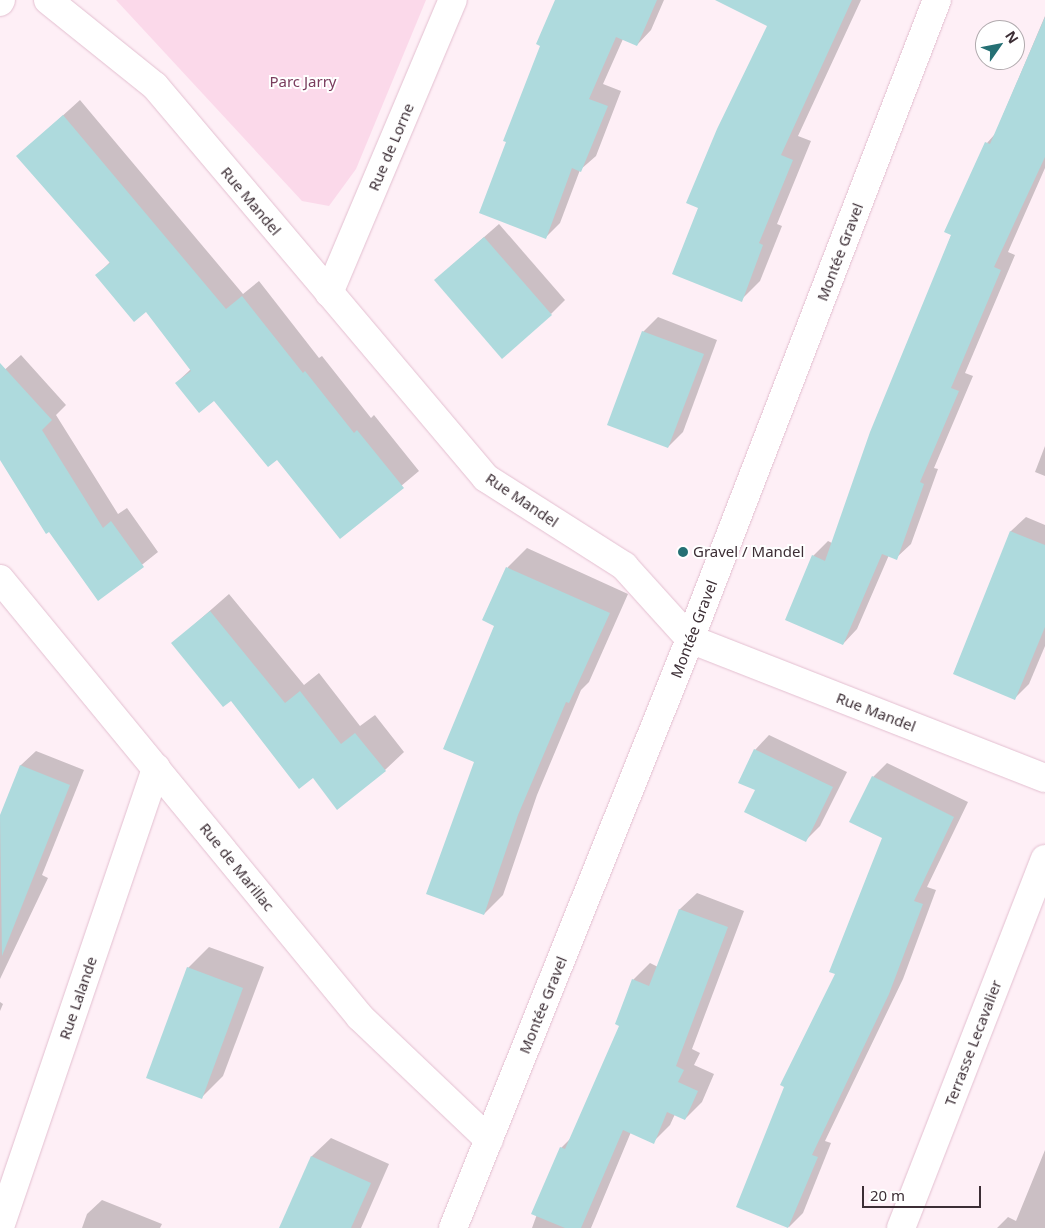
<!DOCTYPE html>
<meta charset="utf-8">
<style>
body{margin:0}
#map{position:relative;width:1045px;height:1228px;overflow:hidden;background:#feeff6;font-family:"Noto Sans",sans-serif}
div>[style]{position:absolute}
.green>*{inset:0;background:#fbd9ea}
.shadow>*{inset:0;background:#0003}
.building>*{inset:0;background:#aedadd}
.roads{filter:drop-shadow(0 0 1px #e3bfd0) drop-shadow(0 0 1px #e3bfd0)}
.minor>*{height:28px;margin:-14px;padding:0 14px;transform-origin:14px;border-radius:14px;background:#fff}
.dots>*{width:14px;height:14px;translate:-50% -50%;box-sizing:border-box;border:2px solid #fff;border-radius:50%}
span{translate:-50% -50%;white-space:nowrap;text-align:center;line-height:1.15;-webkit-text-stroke:4px #fff;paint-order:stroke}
.park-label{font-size:15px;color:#7a3d5e}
.street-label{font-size:15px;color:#3c2e35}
.poi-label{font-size:15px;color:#3c2e35}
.left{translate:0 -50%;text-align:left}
.north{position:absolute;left:975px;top:20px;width:50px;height:50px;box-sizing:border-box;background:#fff;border:1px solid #b1abae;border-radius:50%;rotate:57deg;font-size:14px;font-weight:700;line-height:20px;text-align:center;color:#3c2e35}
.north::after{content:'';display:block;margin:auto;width:18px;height:22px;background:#257074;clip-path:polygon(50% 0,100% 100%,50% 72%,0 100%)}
.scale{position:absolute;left:862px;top:1186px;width:119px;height:22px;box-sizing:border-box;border:2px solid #3c2e35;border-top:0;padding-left:6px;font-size:15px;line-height:18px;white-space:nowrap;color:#3c2e35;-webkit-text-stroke:4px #fff;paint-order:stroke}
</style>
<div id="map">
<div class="green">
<div style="clip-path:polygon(116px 0,426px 0,356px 169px,329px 206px,302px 201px)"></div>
</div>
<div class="shadow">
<div style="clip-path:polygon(557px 0,664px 0,651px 30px,637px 45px,623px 39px,603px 84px,621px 91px,596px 156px,580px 170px,560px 223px,545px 238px,542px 46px)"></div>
<div style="clip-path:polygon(758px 0,861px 0,798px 136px,811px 141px,777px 224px,782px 226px,760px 281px,741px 300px,769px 25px)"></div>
<div style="clip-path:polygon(1045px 16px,1045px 168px,1008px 252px,1015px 255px,965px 373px,973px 376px,934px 468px,938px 469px,911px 544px,896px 558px,889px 555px,857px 629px,843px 644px,813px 556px,828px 541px,832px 543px,987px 143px,995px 134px)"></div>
<div style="clip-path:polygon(80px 100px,243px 294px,259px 281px,319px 358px,322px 356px,371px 418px,374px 415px,419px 471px,340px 537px,277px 458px,214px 399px,176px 383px,191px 369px,146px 310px,97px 275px,110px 262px,18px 156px)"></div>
<div style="clip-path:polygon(499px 224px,565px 300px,551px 314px,451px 266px)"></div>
<div style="clip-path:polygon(658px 317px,717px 340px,683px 432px,668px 447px,643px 332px)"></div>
<div style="clip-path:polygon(21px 355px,66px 405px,56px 415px,118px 514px,127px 508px,158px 552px,99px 599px,0 459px,0 374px)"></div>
<div style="clip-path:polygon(1045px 446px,1045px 476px,1035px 472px)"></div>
<div style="clip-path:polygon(1026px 517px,1045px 525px,1045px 646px,1029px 684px,1015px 698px,954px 673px,1011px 531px)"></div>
<div style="clip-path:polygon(527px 548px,628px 594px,589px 682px,581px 690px,537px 795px,503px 895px,484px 914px,475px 762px,496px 625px,484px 620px,508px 567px)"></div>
<div style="clip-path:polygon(229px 594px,304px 685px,319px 673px,360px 726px,375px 715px,404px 752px,385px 770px,313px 776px,173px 643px)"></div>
<div style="clip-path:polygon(769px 735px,847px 772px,820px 826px,806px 840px,756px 790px,755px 750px)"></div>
<div style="clip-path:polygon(36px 751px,84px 770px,42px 875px,48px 878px,0 979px,0 818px,21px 765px)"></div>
<div style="clip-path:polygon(887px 763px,968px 802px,927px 887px,936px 890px,903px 979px,825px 1141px,831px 1143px,803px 1213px,789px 1227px,737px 1206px,836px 973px,883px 837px,873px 777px)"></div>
<div style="clip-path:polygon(697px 893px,744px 911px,692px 1049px,700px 1053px,694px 1065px,714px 1074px,702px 1102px,685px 1119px,675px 1114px,670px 1125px,653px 1142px,631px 1132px,591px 1228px,532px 1228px,561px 1148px,572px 1137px,621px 1025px,633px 980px,650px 963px,658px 967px,680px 909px)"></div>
<div style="clip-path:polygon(209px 947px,264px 967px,223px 1076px,202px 1097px,188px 968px)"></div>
<div style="clip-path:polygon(0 1002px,3px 1004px,0 1011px)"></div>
<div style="clip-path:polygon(331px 1138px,389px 1164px,361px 1228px,280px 1228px,312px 1156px)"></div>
<div style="clip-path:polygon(1045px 1150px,1045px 1228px,997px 1228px,1008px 1217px,1016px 1221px)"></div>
<div style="clip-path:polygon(102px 1200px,162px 1224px,160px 1228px,82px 1228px,87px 1214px)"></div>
</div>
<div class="building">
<div style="clip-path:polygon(555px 0,657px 0,637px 46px,616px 37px,589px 99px,608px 106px,581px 172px,572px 168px,546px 239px,479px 213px,506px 142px,503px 141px,540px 46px,536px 44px)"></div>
<div style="clip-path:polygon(715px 0,852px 0,781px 155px,793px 160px,759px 243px,763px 245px,742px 302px,672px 274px,698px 208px,686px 203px,717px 129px,767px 26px)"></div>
<div style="clip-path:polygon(1045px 17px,1045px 157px,994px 267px,1001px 270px,951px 388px,959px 391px,920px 482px,924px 484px,897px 560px,882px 554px,843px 645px,785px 620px,812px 555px,825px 561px,870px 432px,951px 235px,944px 232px,985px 142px,990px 144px)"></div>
<div style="clip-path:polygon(63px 115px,226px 309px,242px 296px,303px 373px,305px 371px,354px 433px,357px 430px,404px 488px,340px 539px,277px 460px,268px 467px,214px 401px,199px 413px,175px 383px,191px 371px,146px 312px,134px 322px,95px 275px,110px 263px,16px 156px)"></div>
<div style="clip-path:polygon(484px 237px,552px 315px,502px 359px,434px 280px)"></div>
<div style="clip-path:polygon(642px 331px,704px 354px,668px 448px,607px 425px)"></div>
<div style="clip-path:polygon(0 363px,52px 420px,42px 430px,103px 528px,111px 521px,144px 567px,98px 601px,49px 532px,46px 534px,0 460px)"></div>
<div style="clip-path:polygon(1010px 531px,1045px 545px,1045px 627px,1015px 700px,953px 674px)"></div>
<div style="clip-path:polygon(506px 567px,610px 613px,569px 703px,566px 702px,518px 815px,484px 915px,426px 894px,474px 762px,443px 749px,494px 626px,482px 620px)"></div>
<div style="clip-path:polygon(210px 611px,285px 703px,300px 691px,341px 744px,355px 733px,386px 771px,337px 810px,313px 778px,299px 789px,231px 701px,223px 707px,171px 643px)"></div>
<div style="clip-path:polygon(754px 749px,833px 787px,806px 842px,744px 812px,755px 790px,738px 783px)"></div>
<div style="clip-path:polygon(20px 765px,70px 785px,2px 956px,0 815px)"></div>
<div style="clip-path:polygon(872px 776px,954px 817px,914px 901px,923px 904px,889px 994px,812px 1155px,818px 1157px,788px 1228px,736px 1207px,784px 1087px,780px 1085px,835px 974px,829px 972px,882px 838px,849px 822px)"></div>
<div style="clip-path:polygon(679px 909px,728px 927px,676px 1066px,684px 1070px,678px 1082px,698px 1091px,685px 1120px,667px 1112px,654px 1144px,623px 1130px,581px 1228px,565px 1228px,531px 1214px,560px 1147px,565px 1149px,619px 1026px,615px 1024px,632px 979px,649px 986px)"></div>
<div style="clip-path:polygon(187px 967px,243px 988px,202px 1099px,146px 1078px)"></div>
<div style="clip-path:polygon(311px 1156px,371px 1183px,351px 1228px,279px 1228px)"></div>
</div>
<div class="roads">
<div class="minor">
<div style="left:48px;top:0;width:137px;rotate:38.8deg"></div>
<div style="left:155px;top:86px;width:513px;rotate:49.82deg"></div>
<div style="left:486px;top:478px;width:164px;rotate:32.5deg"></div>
<div style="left:624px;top:566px;width:98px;rotate:47.9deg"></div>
<div style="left:690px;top:639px;width:381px;rotate:21.4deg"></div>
<div style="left:0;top:2px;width:2px;rotate:-63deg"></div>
<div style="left:329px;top:293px;width:318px;rotate:-67.1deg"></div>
<div style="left:0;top:579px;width:567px;rotate:50.58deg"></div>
<div style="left:360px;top:1017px;width:178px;rotate:43.6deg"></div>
<div style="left:0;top:1227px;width:485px;rotate:-71.2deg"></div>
<div style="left:453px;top:1228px;width:635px;rotate:-68.08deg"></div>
<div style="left:690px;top:639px;width:685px;rotate:-68.87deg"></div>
<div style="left:901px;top:1228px;width:396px;rotate:-68.7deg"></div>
</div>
</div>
<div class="dots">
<div style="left:683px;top:552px;background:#257074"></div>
</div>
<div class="park-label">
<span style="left:303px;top:82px">Parc Jarry</span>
</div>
<div class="street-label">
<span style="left:391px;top:147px;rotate:-67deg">Rue de Lorne</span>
<span style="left:251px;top:201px;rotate:50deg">Rue Mandel</span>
<span style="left:840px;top:252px;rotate:-69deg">Montée Gravel</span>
<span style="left:522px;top:500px;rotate:34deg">Rue Mandel</span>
<span style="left:694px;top:629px;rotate:-69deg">Montée Gravel</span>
<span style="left:876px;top:712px;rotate:21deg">Rue Mandel</span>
<span style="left:237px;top:867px;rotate:51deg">Rue de Marillac</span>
<span style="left:78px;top:998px;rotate:-71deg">Rue Lalande</span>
<span style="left:543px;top:1005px;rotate:-68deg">Montée Gravel</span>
<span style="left:973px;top:1043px;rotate:-69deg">Terrasse Lecavalier</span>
</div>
<div class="poi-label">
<span class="left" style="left:693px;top:552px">Gravel / Mandel</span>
</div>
<div class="north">N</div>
<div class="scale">20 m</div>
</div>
